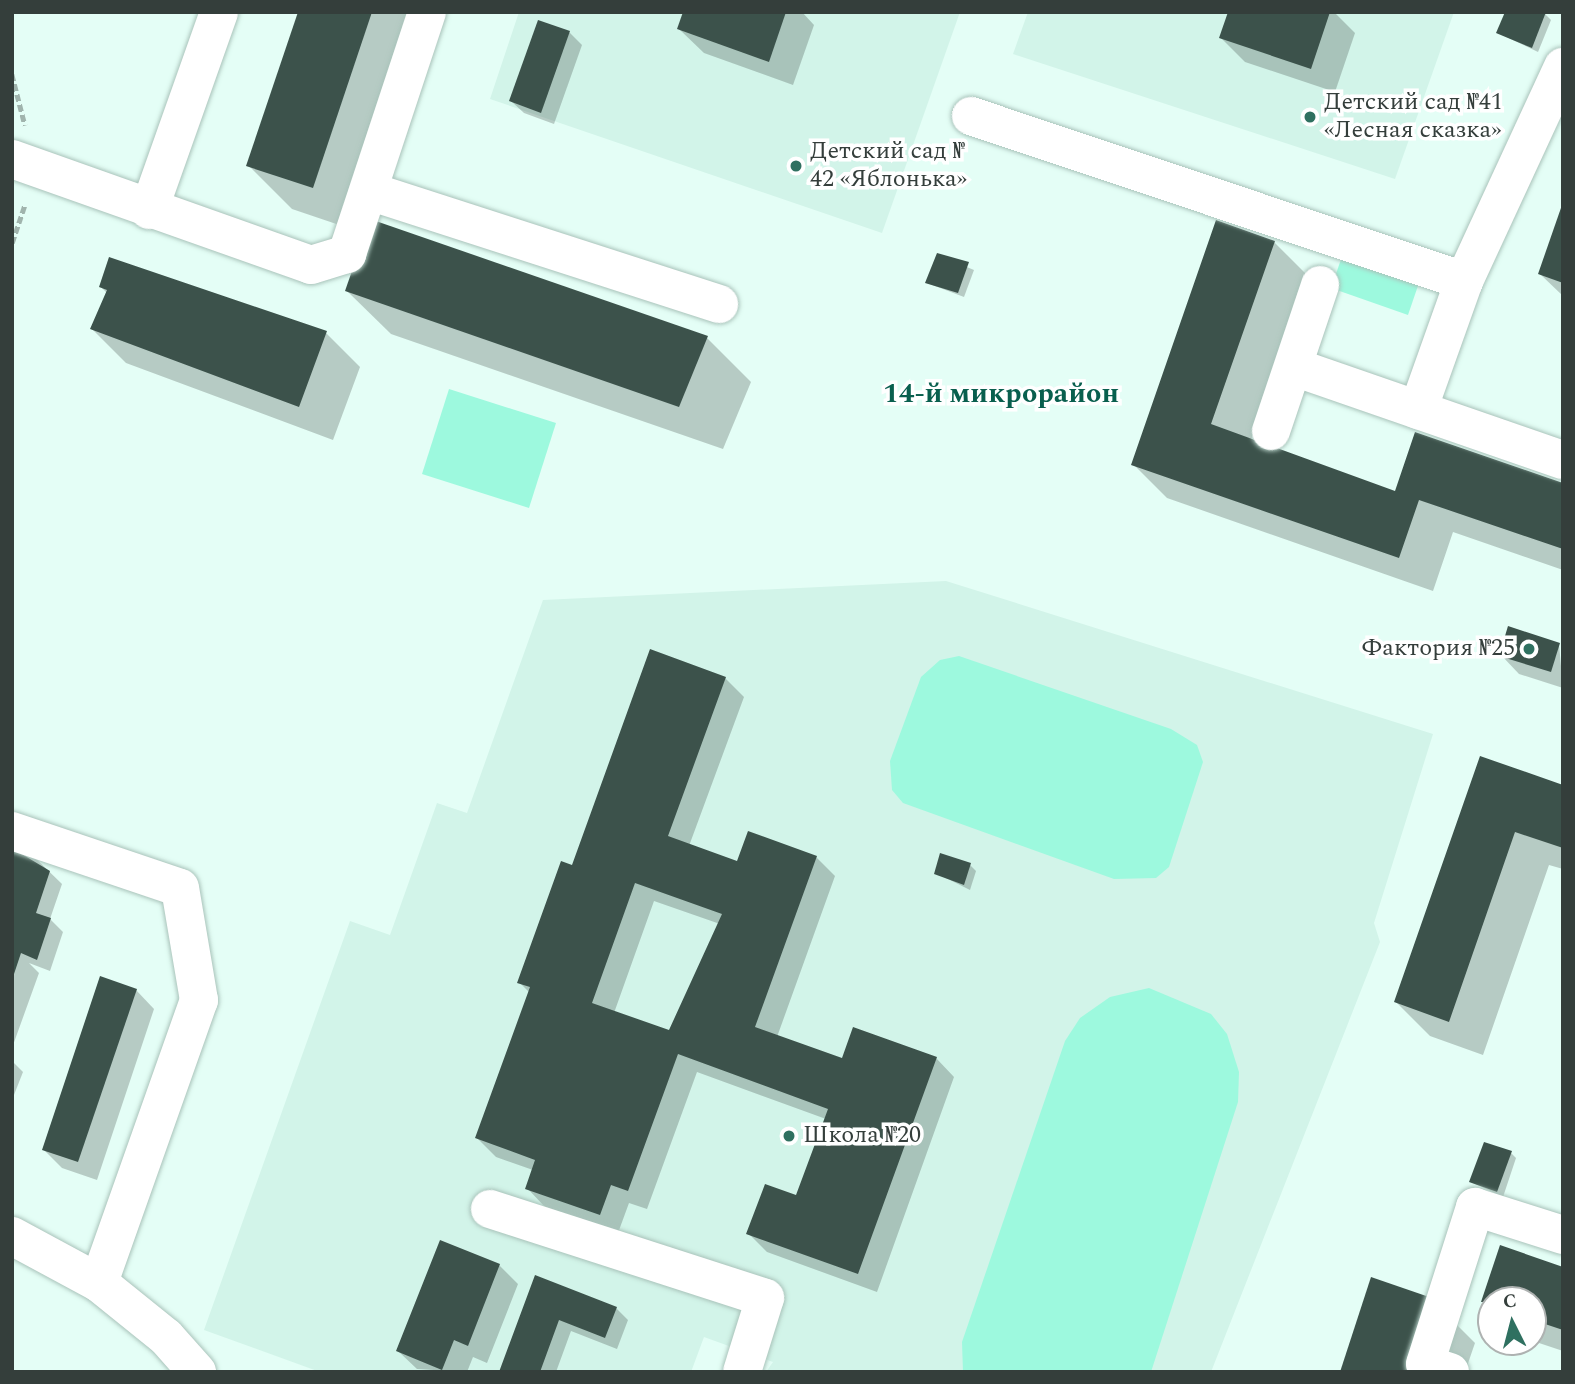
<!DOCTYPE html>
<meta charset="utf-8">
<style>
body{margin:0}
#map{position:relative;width:1575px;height:1384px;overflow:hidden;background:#e4fef6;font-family:Spectral,serif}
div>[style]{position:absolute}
.built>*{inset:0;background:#d2f4e9}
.green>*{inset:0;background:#9df9de}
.shadow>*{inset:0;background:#0003}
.building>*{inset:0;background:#3c524b}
.path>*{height:4.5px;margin-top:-2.25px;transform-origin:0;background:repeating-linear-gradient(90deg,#a0b4ad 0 7px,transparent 0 10.5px)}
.roads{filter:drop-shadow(0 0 2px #a9c3ba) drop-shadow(0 0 2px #a9c3ba)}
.minor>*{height:38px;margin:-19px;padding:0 19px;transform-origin:19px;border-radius:19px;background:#fff}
.dots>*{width:19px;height:19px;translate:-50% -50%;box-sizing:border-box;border:4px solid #fff;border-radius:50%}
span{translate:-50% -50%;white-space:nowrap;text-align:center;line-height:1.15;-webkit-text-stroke:7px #fff;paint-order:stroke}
.poi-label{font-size:24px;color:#343e3b}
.left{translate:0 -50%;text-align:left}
.right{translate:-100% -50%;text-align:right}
.quarter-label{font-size:28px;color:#095f4e;font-weight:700}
.frame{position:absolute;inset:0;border:14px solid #343e3b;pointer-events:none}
.north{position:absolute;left:1477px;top:1286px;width:70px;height:70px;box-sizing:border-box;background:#fff;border:2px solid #aeb2b1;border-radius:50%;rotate:354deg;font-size:19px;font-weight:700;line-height:28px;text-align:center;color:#343e3b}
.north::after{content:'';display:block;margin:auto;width:24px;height:32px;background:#2f7060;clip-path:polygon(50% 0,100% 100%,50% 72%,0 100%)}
</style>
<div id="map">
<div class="built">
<div style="clip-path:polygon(519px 12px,960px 12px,882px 233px,490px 99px)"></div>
<div style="clip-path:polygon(1028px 12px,1454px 12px,1395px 179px,1013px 54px)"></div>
<div style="clip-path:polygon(946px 581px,1433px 734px,1374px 923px,1380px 942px,1211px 1372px,766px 1372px,773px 1362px,704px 1337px,691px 1372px,320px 1372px,204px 1330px,350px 921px,390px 935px,437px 803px,467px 813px,543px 600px)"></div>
</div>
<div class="green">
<div style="clip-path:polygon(1345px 248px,1422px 274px,1408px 315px,1331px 288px)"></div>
<div style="clip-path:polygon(449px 389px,556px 423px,529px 508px,422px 474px)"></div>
<div style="clip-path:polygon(959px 656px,1171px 729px,1197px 745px,1203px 762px,1169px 867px,1156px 878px,1114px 879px,903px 803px,892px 790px,890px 761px,921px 677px,940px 660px)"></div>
<div style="clip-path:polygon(1149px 988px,1211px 1014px,1227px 1034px,1239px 1072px,1238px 1102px,1151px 1372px,963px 1372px,962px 1342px,1065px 1041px,1080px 1018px,1110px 997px)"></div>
</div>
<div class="shadow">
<div style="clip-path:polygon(300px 12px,423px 12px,357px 231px,292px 209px,248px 165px)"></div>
<div style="clip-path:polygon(685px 12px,802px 12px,814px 25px,793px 85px,704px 53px,679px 29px)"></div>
<div style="clip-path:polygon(1230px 12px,1334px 12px,1355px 33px,1335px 92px,1245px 62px,1221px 38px)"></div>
<div style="clip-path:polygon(1545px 14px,1551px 20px,1538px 52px,1498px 33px)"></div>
<div style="clip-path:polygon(539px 22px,570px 33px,582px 45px,554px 124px,524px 113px,511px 101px)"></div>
<div style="clip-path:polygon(1563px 209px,1563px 296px,1540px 274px)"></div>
<div style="clip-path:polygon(371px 221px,707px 338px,751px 382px,723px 449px,391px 334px,347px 291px)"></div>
<div style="clip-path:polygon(1274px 242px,1308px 276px,1251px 440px,1396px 493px,1563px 485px,1563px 570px,1453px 532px,1433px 591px,1167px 498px,1133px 464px)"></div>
<div style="clip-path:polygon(938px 255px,974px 270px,964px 297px,927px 283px)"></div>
<div style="clip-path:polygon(101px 287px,326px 333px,360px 367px,333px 440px,126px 363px,92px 329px,108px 294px)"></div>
<div style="clip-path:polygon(1559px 644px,1563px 688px,1519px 674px,1501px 655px)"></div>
<div style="clip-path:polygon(evenodd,725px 678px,744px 697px,689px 846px,738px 863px,816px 857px,835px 876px,777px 1037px,843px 1060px,936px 1058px,954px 1077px,877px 1292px,767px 1252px,748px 1233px,797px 1198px,826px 1119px,697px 1072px,647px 1209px,629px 1203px,618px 1233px,545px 1207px,527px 1188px,533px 1170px,496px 1157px,477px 1138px,530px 993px,519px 982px,573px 867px,725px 678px,654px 901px,720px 924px,670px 1033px,614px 1013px,654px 901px)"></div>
<div style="clip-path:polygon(1481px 758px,1563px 787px,1563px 869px,1549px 865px,1483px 1055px,1430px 1036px,1396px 1002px)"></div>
<div style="clip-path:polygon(29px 852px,62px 884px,50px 919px,63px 932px,50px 971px,29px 963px,39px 973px,12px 1048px,12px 853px)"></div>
<div style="clip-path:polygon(970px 865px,976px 871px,970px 890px,936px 873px)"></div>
<div style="clip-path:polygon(136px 990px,154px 1009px,97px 1180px,62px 1168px,44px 1150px)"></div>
<div style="clip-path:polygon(12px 1061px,23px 1072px,12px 1100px)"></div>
<div style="clip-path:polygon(1511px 1153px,1516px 1158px,1503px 1197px,1471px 1182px)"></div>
<div style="clip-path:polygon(499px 1265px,518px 1284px,487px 1363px,473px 1357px,467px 1372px,417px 1369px,398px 1351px)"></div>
<div style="clip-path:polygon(1563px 1269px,1563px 1351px,1533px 1341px,1533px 1300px,1491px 1300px,1491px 1310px,1483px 1301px)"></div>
<div style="clip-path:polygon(536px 1277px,616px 1308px,628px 1320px,617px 1349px,571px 1331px,556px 1372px,501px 1372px)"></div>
<div style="clip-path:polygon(1431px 1299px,1475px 1343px,1465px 1372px,1342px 1372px)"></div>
</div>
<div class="building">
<div style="clip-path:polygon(298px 12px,372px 12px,313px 188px,246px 166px)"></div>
<div style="clip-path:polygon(683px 12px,786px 12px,769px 62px,677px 29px)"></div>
<div style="clip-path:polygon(1228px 12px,1330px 12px,1311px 69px,1219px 38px)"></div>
<div style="clip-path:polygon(1505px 12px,1546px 12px,1532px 48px,1496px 33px)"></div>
<div style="clip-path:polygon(538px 20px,570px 31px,541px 113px,509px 101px)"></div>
<div style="clip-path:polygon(1562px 205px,1563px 205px,1563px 283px,1538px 274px)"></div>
<div style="clip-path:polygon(370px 219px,708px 336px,679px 407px,345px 291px)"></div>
<div style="clip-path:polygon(1216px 220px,1275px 241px,1211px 424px,1395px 491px,1415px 432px,1563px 483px,1563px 549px,1419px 500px,1399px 558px,1131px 465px)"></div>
<div style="clip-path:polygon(937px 253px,969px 262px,958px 293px,925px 283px)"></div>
<div style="clip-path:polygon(109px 257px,327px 331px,299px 407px,90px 329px,107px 290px,99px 287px)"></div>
<div style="clip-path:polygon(1508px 626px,1560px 643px,1551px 672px,1499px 656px)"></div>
<div style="clip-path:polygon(evenodd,650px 649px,726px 677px,668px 836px,737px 861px,748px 831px,817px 856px,755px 1027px,842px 1058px,853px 1027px,937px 1057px,858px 1274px,746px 1234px,765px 1184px,796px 1195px,828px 1109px,678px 1054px,628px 1191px,611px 1185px,600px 1215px,525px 1189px,535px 1160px,475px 1138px,530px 987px,517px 983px,561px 861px,572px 865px,650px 649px,635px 883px,722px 914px,669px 1030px,592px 1003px,635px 883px)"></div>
<div style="clip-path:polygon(1480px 756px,1563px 785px,1563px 848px,1515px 832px,1449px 1022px,1394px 1002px)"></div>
<div style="clip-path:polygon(12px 848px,50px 871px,36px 913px,51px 918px,37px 960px,21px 953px,13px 977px)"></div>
<div style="clip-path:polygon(940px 853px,971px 863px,964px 885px,934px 874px)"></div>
<div style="clip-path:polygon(100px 976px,137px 989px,78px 1162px,42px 1150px)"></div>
<div style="clip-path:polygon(1484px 1142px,1512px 1151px,1497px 1192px,1469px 1182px)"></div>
<div style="clip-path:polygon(440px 1240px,500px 1264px,468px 1346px,454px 1340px,442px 1370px,396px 1351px)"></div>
<div style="clip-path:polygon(1500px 1245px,1563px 1267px,1563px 1330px,1533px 1320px,1533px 1300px,1481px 1302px)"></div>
<div style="clip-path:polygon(535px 1275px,617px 1307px,605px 1338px,559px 1320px,540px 1372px,499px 1372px)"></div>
<div style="clip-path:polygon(1371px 1277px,1432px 1298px,1408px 1372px,1340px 1372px)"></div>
</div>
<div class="path">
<div style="left:12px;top:74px;width:53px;rotate:75.7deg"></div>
<div style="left:12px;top:243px;width:41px;rotate:-71.6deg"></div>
</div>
<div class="roads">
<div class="minor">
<div style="left:971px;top:116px;width:520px;rotate:18.5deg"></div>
<div style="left:1464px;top:281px;width:236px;rotate:-65.2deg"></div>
<div style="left:12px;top:159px;width:317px;rotate:19.5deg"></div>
<div style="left:311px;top:265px;width:38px;rotate:-17deg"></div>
<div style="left:347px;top:254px;width:255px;rotate:-71.7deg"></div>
<div style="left:369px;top:191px;width:368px;rotate:17.9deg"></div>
<div style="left:149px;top:210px;width:210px;rotate:-70.5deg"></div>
<div style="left:1294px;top:367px;width:285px;rotate:19.1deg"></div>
<div style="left:1418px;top:410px;width:137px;rotate:-70.4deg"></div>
<div style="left:1271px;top:431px;width:154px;rotate:-71.4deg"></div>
<div style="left:12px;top:831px;width:177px;rotate:18.7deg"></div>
<div style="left:180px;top:888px;width:114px;rotate:80.4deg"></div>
<div style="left:199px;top:1000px;width:300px;rotate:109.5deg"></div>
<div style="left:490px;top:1209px;width:289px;rotate:17.9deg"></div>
<div style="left:765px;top:1298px;width:77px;rotate:107.3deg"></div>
<div style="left:12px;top:1236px;width:99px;rotate:28.4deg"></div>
<div style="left:99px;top:1283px;width:86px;rotate:38.9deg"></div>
<div style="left:166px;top:1337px;width:47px;rotate:48.5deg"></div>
<div style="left:1450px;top:1372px;width:26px;rotate:-162deg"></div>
<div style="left:1425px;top:1364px;width:165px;rotate:-72.3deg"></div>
<div style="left:1475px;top:1207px;width:92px;rotate:17.7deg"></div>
</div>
</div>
<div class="dots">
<div style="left:1310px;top:117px;background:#2f7060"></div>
<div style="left:796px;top:166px;background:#2f7060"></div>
<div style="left:1529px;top:649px;background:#2f7060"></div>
<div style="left:789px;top:1136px;background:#2f7060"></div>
</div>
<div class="poi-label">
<span class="left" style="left:1324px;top:117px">Детский сад №41<br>«Лесная сказка»</span>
<span class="left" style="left:810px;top:166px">Детский сад №<br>42 «Яблонька»</span>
<span class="right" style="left:1515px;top:649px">Фактория №25</span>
<span class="left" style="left:803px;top:1136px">Школа №20</span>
</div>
<div class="quarter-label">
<span style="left:1001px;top:394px">14-й микрорайон</span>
</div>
<div class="frame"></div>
<div class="north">С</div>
</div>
